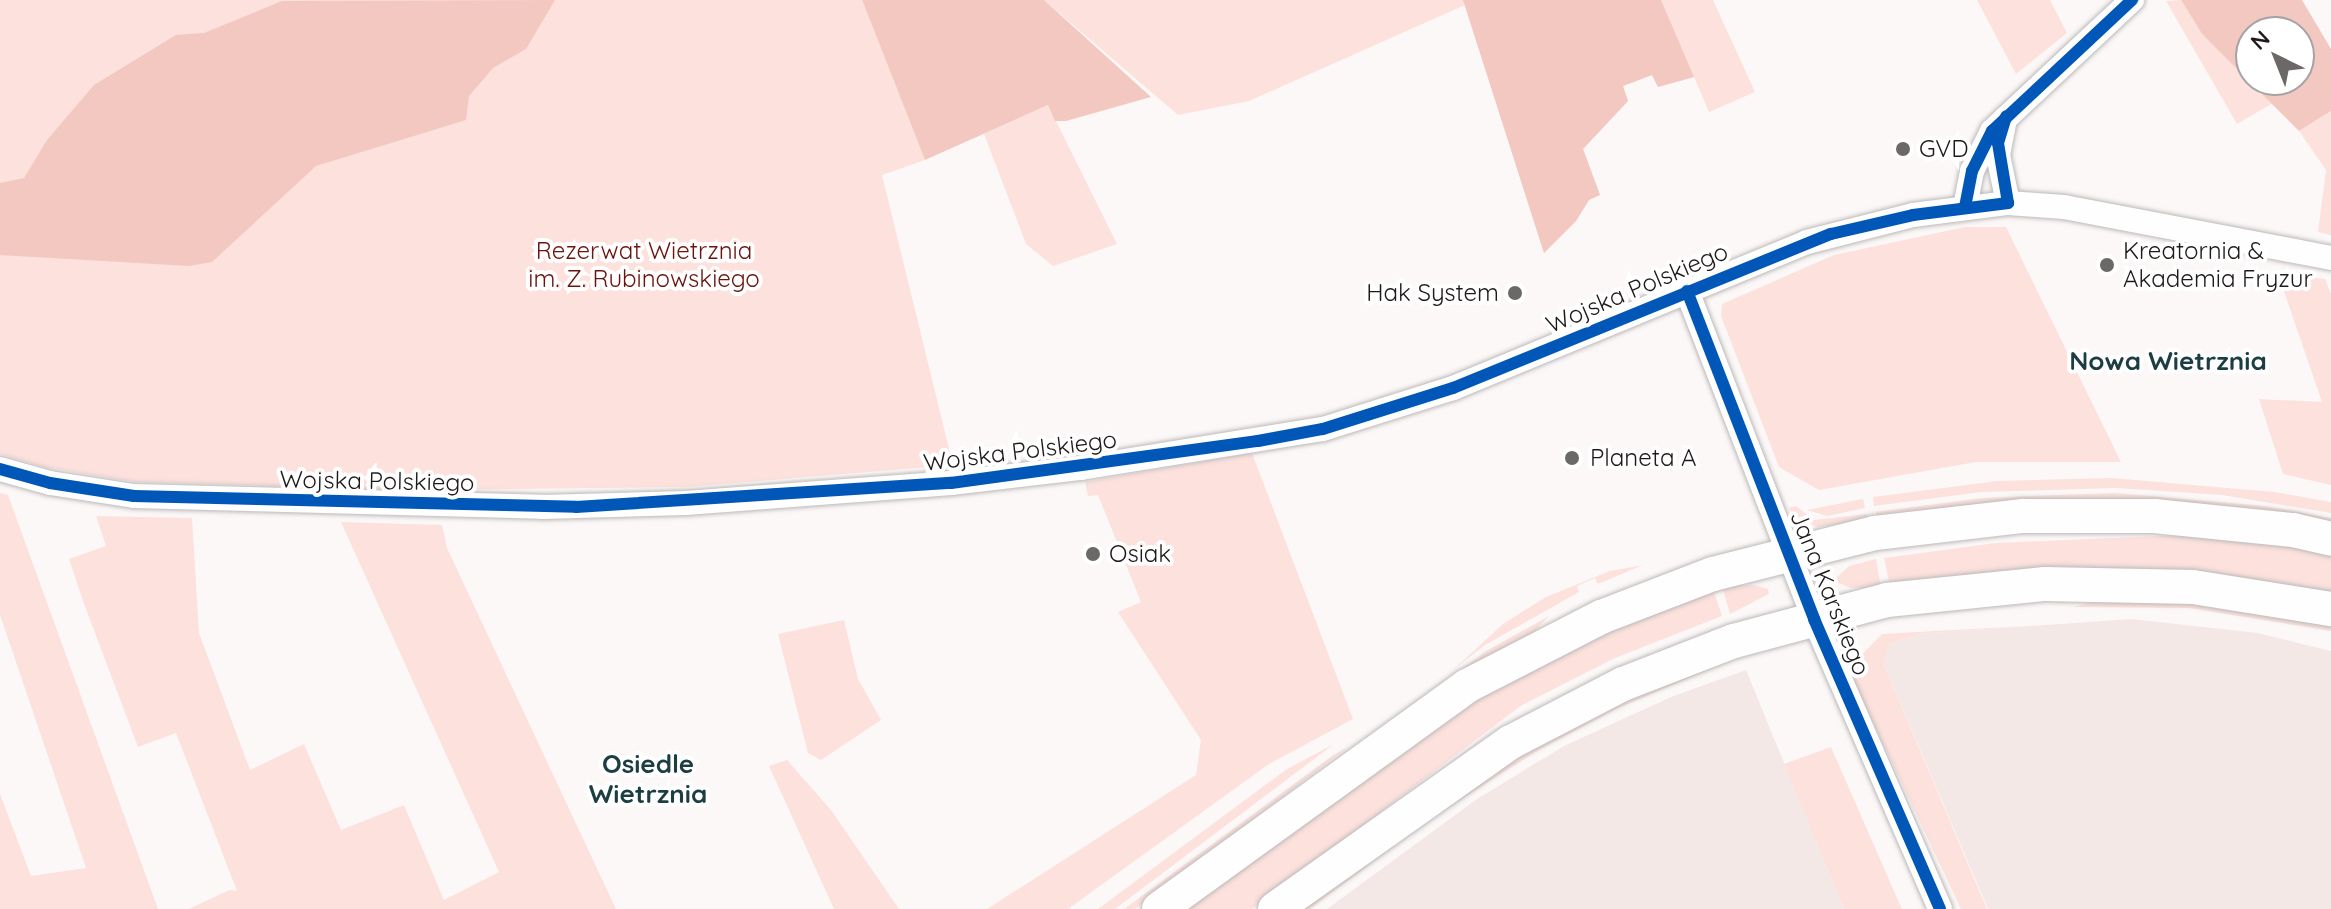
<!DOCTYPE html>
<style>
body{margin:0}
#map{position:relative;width:2331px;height:909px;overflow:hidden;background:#fcf8f8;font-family:Quicksand,sans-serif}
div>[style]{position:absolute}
.built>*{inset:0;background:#f4e8e7}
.green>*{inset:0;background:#fce1dd}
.forest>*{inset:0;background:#f2c8c1}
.roads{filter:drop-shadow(0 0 2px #bcb9b8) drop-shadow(0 0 2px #bcb9b8)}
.minor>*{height:24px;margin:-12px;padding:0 12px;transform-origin:12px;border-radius:12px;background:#fffefe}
.secondary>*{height:34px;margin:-17px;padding:0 17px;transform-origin:17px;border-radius:17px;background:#fffefe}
.cycleway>*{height:12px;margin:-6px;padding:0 6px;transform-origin:6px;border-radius:6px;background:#0057b8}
.dots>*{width:22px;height:22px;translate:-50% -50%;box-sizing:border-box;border:4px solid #fff;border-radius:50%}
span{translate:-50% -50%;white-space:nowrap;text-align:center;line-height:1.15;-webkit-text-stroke:8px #fff;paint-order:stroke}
.poi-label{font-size:24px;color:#1e1a19}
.left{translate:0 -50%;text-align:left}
.right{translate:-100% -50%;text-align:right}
.park-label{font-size:24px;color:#6b140f}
.street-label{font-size:24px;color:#1e1a19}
.neighbourhood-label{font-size:26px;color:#1c3e42;font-weight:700}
.north{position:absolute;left:2235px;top:16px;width:80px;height:80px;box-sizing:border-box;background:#fff;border:2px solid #a5a3a3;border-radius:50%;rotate:317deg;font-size:22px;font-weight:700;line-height:32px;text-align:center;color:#1e1a19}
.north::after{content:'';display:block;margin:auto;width:28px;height:36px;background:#6c6867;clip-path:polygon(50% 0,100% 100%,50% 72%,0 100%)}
</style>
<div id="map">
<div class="built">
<div style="clip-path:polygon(2131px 619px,2258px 633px,2331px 651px,2331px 909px,1988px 909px,1884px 665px,1890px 644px,1919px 634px)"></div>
<div style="clip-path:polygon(1746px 670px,1844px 909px,1327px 909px,1477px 799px,1564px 746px,1671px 697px)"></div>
</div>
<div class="green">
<div style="clip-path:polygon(0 0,862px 0,925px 160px,882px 175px,953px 465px,687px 487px,428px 490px,135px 482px,44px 467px,0 454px)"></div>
<div style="clip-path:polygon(1044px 0,1713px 0,1755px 92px,1709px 112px,1694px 77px,1658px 87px,1652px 75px,1623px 86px,1628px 101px,1583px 149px,1600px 195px,1589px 200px,1576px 221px,1544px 253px,1465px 5px,1249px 101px,1178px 115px)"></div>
<div style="clip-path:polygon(1977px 0,2050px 0,2067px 33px,2016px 74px)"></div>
<div style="clip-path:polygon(2181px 0,2202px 34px,2273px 103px,2237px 124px,2166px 1px)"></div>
<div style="clip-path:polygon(1048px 105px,1117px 244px,1053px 266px,1026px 244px,984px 134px)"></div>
<div style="clip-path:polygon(2331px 111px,2331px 235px,2318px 232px,2326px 170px,2299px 131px)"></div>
<div style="clip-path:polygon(1965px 227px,2006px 227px,2121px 462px,1976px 462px,1819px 490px,1779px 467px,1721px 316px,1722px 304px,1834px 255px)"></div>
<div style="clip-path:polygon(2278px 274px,2325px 279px,2331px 294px,2331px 485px,2283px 474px,2259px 399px,2322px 402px)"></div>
<div style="clip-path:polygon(1252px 453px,1353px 719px,1269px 764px,1068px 909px,987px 909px,1196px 775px,1201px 740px,1118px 612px,1141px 602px,1098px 495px,1088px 496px,1085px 482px)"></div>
<div style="clip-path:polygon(2112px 478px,2274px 492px,2331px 502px,2331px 513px,2222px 495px,2116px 488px,1981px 492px,1874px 506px,1873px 497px,1998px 481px)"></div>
<div style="clip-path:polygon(0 493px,8px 495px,158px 909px,0 909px,0 794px,31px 876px,86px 868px,0 615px)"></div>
<div style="clip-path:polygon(2115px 493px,2266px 506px,2331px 518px,2331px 525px,1876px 518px,1876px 512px,1982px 498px)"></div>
<div style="clip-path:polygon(1863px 499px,1865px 508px,1827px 516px,1807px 510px)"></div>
<div style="clip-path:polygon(1796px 506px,1814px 520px,1867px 514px,1868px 520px,1817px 527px,1794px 515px,1789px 508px)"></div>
<div style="clip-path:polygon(96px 516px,192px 518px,199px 633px,250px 770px,304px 744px,341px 830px,404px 805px,444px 900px,499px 872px,341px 522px,442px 525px,447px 548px,616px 909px,189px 909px,229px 890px,237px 891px,176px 733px,138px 747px,83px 601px,69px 559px,106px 546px)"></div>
<div style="clip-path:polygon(2181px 535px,2241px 538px,2331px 553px,2331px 596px,1890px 586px,1884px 558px,1996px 543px)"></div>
<div style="clip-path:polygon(1876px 559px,1881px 588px,1851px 588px,1833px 581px,1849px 566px)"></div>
<div style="clip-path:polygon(1643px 565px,1598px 584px,1595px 578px,1577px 586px,1579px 592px,1485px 645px,1453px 670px,1503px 624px,1546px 597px,1610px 571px)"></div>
<div style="clip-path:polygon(1755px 585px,1768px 589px,1769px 594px,1730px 614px,1722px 586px)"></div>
<div style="clip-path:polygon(1713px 589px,1722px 616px,1615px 658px,1522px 705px,1252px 909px,1182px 909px,1458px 709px,1550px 656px)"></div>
<div style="clip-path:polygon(2101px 600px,2181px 601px,2331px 624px,2331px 631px,2189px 608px,2073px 607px)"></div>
<div style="clip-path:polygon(1549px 616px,1531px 635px,1456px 674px,1486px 651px)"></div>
<div style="clip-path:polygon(844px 620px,858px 679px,881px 720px,821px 760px,808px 753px,778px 634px)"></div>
<div style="clip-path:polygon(2042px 625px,1919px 634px,1890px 644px,1884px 665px,1987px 909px,1961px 909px,1848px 669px,1882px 634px)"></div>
<div style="clip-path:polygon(1734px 659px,1616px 709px,1537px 751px,1429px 820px,1310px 909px,1299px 909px,1466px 786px,1628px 696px)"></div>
<div style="clip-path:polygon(1334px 744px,1115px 909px,1098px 909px,1287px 769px)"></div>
<div style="clip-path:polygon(1348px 747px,1135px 909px,1124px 909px,1332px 756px)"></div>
<div style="clip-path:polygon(1831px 747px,1897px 898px,1902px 909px,1844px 909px,1784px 764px)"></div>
<div style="clip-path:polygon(787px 760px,831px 810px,899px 909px,834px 909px,769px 766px)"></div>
</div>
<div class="forest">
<div style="clip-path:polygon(555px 0,526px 49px,493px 68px,469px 96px,466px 120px,316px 166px,212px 262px,189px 266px,0 255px,0 183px,24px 178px,47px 140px,94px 85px,176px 35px,204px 33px,282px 1px)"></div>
<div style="clip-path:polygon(862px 0,1044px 0,1151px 97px,1066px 121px,1055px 121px,1048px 105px,925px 160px)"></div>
<div style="clip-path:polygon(1463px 0,1661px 0,1694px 77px,1658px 87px,1652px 75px,1623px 86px,1628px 101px,1583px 149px,1600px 195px,1589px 200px,1576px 221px,1544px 253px)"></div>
<div style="clip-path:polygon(evenodd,2181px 0,2302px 0,2331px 49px,2331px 111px,2299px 131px,2202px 34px,2181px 0,2251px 32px,2299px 32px,2299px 80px,2251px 80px,2251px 32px)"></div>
</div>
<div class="roads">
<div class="minor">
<div style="left:2005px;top:119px;width:37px;rotate:101deg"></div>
<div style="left:1998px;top:155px;width:49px;rotate:78.2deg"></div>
<div style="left:1965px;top:207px;width:37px;rotate:-79deg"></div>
<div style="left:1972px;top:171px;width:45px;rotate:-63.4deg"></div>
<div style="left:1992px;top:131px;width:192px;rotate:-43.1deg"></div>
<div style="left:1687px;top:291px;width:352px;rotate:68.8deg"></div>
<div style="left:1814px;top:619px;width:316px;rotate:66.5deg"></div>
<div style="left:0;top:469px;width:52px;rotate:15.6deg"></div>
<div style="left:50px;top:483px;width:85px;rotate:8.8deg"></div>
<div style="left:134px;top:496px;width:408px;rotate:1.5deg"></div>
<div style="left:542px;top:507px;width:144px;rotate:-1.6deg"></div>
<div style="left:686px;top:503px;width:266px;rotate:-4.3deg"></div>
<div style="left:951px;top:483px;width:131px;rotate:-6.6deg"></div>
<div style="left:1081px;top:468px;width:245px;rotate:-9.2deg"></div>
<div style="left:1323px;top:429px;width:136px;rotate:-17.5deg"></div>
<div style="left:1453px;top:388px;width:383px;rotate:-22.4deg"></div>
<div style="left:1807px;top:242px;width:109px;rotate:-14.3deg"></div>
<div style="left:1913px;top:215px;width:96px;rotate:-7.2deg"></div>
<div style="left:2008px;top:203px;width:56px;rotate:4.1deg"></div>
<div style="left:2064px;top:207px;width:272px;rotate:10.8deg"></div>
</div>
<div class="secondary">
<div style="left:1159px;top:909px;width:380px;rotate:-35.9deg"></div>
<div style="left:1467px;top:686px;width:151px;rotate:-27.2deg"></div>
<div style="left:1601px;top:617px;width:120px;rotate:-21deg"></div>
<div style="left:1713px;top:574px;width:167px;rotate:-14.2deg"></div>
<div style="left:1875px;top:533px;width:149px;rotate:-6.6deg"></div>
<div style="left:2023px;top:516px;width:131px"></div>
<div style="left:2154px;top:516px;width:140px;rotate:5.8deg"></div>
<div style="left:2293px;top:530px;width:39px;rotate:13deg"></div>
<div style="left:1275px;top:909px;width:289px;rotate:-35.3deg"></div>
<div style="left:1511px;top:742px;width:126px;rotate:-27.4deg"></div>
<div style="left:1623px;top:684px;width:119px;rotate:-21.2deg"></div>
<div style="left:1734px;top:641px;width:158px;rotate:-15deg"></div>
<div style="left:1887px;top:600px;width:159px;rotate:-5.8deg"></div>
<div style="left:2045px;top:584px;width:148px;rotate:1.2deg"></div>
<div style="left:2193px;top:587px;width:140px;rotate:9.1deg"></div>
</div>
</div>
<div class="cycleway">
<div style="left:1965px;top:207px;width:37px;rotate:-79deg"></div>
<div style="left:1972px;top:171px;width:45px;rotate:-63.4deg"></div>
<div style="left:1992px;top:131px;width:192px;rotate:-43.1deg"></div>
<div style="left:1687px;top:291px;width:352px;rotate:68.8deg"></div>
<div style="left:1814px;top:619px;width:316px;rotate:66.5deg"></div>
<div style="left:0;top:469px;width:52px;rotate:15.6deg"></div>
<div style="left:50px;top:483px;width:85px;rotate:8.8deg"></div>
<div style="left:134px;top:496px;width:442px;rotate:1.4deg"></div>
<div style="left:576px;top:507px;width:376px;rotate:-3.7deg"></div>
<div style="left:951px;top:483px;width:310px;rotate:-7.8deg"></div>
<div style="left:1258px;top:441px;width:66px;rotate:-10.5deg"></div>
<div style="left:1323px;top:429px;width:136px;rotate:-17.5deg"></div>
<div style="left:1453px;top:388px;width:408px;rotate:-22.2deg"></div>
<div style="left:1831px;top:234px;width:84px;rotate:-13deg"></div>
<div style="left:1913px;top:215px;width:96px;rotate:-7.2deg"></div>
<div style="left:2008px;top:203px;width:61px;rotate:-99.5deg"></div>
<div style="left:1998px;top:143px;width:28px;rotate:-73deg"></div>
</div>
<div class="dots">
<div style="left:1903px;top:149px;background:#6c6867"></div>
<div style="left:2107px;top:265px;background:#6c6867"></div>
<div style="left:1515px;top:293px;background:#6c6867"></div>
<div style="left:1572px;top:458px;background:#6c6867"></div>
<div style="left:1093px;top:554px;background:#6c6867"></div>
</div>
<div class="poi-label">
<span class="left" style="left:1919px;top:149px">GVD</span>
<span class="left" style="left:2123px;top:265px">Kreatornia &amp;<br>Akademia Fryzur</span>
<span class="right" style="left:1499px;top:293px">Hak System</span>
<span class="left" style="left:1590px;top:458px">Planeta A</span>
<span class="left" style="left:1109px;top:554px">Osiak</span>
</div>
<div class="park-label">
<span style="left:644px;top:265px">Rezerwat Wietrznia<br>im. Z. Rubinowskiego</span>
</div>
<div class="street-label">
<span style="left:1637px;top:288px;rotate:-23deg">Wojska Polskiego</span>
<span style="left:1020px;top:451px;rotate:-7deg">Wojska Polskiego</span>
<span style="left:377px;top:481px;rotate:1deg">Wojska Polskiego</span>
<span style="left:1830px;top:593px;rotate:68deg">Jana Karskiego</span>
</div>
<div class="neighbourhood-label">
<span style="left:2168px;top:361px">Nowa Wietrznia</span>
<span style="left:648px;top:779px">Osiedle<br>Wietrznia</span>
</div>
<div class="north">N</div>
</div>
